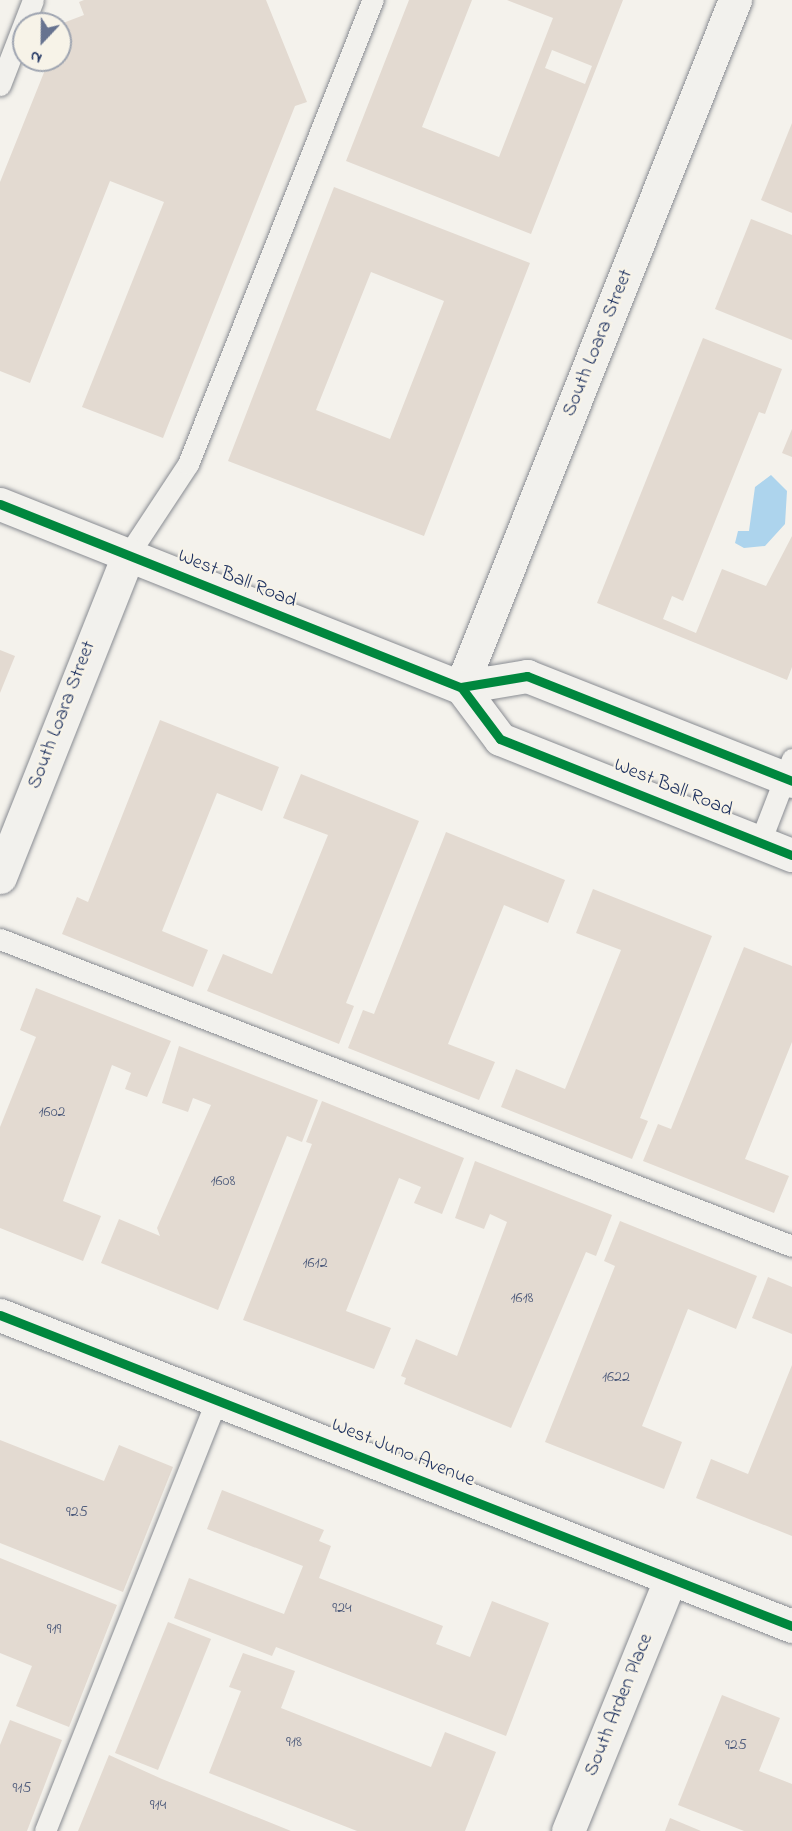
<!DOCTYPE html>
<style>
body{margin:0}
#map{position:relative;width:792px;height:1831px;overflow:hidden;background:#f4f2ec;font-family:"Indie Flower",sans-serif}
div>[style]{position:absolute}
.water>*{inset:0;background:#add4ed}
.building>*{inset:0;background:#e3dad1}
.roads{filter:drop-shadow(0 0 2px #898c92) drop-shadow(0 0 2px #898c92)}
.service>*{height:21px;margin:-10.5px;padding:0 10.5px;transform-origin:10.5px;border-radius:10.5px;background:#f2f1ed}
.minor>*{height:33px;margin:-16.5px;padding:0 16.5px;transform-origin:16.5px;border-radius:16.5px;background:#f2f1ed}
.tertiary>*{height:33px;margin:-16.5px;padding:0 16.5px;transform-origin:16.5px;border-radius:16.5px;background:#f2f1ed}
.primary>*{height:33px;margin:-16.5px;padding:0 16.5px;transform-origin:16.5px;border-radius:16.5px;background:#f2f1ed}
.cycleway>*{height:9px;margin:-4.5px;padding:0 4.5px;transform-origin:4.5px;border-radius:4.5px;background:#00873e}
span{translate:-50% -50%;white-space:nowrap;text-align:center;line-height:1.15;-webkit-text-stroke:4.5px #f7f3e8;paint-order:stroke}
.number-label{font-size:16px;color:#4e5b7b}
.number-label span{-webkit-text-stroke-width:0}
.street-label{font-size:20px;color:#1b2f5e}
.north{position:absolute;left:12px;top:12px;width:60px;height:60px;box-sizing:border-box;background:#f7f3e8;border:2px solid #9fa5b1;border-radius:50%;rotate:202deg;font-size:16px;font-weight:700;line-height:24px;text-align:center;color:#1b2f5e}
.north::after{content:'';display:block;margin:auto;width:21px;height:27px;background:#677390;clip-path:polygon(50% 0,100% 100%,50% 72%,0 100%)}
</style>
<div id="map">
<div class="water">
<div style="clip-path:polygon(771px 475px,787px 491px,785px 524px,765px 546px,744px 548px,735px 543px,738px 531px,749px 531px,755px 487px)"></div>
</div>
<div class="building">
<div style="clip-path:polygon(84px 0,266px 0,307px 102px,295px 106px,163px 438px,82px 407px,164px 202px,110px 181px,30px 383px,0 371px,0 182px,49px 60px,60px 60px,63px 23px,84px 15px,79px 2px)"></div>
<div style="clip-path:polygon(evenodd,409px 0,472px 0,422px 127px,499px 157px,553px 18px,507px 0,623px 0,531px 234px,346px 161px,409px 0,552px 50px,592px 66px,585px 84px,545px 68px,552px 50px)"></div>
<div style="clip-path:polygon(792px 123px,792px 213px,761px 200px)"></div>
<div style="clip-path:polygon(evenodd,334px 187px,530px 263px,424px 536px,228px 461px,334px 187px,371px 272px,444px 301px,390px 439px,316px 410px,371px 272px)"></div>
<div style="clip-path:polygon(751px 219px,792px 235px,792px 340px,715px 309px)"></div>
<div style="clip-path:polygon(703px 338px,782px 369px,765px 414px,759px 412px,683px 601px,672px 596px,663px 619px,696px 633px,722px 569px,766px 586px,792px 536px,792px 667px,787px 680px,597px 603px)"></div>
<div style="clip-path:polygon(792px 429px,792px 457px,782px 453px)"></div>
<div style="clip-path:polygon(0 650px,15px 656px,0 693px)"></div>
<div style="clip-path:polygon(160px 720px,279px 767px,262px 811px,217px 793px,162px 931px,208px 950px,193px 987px,62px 934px,77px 897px,88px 902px)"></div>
<div style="clip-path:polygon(301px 774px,419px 821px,346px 1003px,354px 1006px,339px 1044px,207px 991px,223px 954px,272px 974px,328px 835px,283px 818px)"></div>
<div style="clip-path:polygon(446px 832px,565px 880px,548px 923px,504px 905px,448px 1044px,495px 1062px,479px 1100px,348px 1048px,363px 1010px,374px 1014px)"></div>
<div style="clip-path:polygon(593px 889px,712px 936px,640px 1118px,648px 1121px,632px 1159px,501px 1107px,516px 1069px,565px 1089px,621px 950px,576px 933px)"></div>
<div style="clip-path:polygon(744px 947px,792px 966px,792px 1042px,745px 1159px,789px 1176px,774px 1213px,643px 1161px,658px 1124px,671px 1129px)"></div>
<div style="clip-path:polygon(36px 988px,171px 1041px,147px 1097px,125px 1089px,131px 1073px,112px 1065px,63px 1201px,101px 1216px,83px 1261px,0 1228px,0 1127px,36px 1037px,20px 1030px)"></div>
<div style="clip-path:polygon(179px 1046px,318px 1100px,302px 1142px,287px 1136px,218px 1310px,101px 1263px,119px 1219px,160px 1236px,157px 1228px,211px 1105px,193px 1098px,188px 1112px,162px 1103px)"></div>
<div style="clip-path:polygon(322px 1101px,464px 1158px,442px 1214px,414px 1203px,421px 1187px,399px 1178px,346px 1311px,391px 1328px,374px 1369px,243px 1320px,312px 1144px,306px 1142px)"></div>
<div style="clip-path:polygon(475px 1161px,612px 1215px,596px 1256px,586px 1252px,511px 1428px,404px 1384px,406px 1378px,401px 1376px,416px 1339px,457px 1356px,507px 1222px,490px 1214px,484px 1229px,455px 1218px)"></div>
<div style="clip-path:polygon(620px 1221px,757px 1276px,736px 1329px,688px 1309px,642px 1426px,682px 1442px,664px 1489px,545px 1442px,615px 1266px,604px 1261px)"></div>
<div style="clip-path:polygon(768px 1277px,792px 1287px,792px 1334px,752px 1318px)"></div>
<div style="clip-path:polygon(792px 1365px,792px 1536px,696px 1498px,711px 1459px,748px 1474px)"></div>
<div style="clip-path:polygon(0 1440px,104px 1481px,119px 1445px,173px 1467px,123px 1592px,0 1543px)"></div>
<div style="clip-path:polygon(222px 1490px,324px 1530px,319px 1541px,331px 1546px,319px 1578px,443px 1626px,436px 1644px,470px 1657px,492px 1601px,549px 1623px,506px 1736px,276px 1647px,272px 1656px,174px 1618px,189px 1578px,284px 1614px,303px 1566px,207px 1529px)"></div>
<div style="clip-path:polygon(0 1558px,117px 1605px,69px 1727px,16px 1706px,32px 1666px,0 1653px)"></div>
<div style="clip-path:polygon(168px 1622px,211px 1639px,158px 1770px,115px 1753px)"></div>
<div style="clip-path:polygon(243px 1653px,295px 1671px,281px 1708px,431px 1767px,445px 1732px,496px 1752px,465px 1831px,357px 1831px,209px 1773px,241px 1691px,229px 1687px)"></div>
<div style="clip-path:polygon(722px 1695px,780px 1718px,759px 1771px,792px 1784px,792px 1831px,744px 1831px,678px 1805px)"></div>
<div style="clip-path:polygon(10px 1720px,62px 1740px,27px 1831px,0 1831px,0 1745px)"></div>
<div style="clip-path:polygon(109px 1755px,162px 1779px,291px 1831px,78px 1831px)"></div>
<div style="clip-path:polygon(670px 1818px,701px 1831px,665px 1831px)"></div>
</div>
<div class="roads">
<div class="service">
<div style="left:0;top:85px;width:91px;rotate:-68.8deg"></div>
<div style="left:128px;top:555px;width:109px;rotate:-56.6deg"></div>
<div style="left:188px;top:464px;width:500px;rotate:-68.3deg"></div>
<div style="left:760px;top:842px;width:89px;rotate:-68.9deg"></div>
<div style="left:0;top:939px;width:849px;rotate:21.19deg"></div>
<div style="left:45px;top:1831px;width:466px;rotate:-68.3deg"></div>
</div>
<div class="minor">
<div style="left:461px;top:687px;width:740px;rotate:-68.26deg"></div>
<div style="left:0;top:1315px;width:851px;rotate:21.44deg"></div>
<div style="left:568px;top:1831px;width:271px;rotate:-67.9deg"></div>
</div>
<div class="tertiary">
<div style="left:0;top:877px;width:347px;rotate:-68.3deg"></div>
</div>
<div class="primary">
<div style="left:0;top:504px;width:496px;rotate:21.7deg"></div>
<div style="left:461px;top:687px;width:67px;rotate:-9.5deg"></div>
<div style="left:527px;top:676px;width:285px;rotate:21.6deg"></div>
<div style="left:461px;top:687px;width:65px;rotate:53.1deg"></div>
<div style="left:500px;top:739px;width:314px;rotate:21.7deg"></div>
</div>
</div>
<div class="cycleway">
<div style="left:0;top:504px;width:496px;rotate:21.7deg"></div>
<div style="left:461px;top:687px;width:67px;rotate:-9.5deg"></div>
<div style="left:527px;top:676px;width:285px;rotate:21.6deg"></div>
<div style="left:461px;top:687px;width:65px;rotate:53.1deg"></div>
<div style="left:500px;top:739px;width:314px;rotate:21.7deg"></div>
<div style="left:0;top:1315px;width:851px;rotate:21.44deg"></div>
</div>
<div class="number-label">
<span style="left:52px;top:1112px">1602</span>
<span style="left:223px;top:1181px">1608</span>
<span style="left:315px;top:1263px">1612</span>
<span style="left:522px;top:1298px">1618</span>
<span style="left:616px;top:1377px">1622</span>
<span style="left:77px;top:1512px">925</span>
<span style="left:342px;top:1608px">924</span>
<span style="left:54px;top:1629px">919</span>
<span style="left:294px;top:1742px">918</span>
<span style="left:736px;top:1745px">925</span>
<span style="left:22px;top:1788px">915</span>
<span style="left:158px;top:1805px">914</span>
</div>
<div class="street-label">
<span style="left:598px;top:343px;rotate:-68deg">South Loara Street</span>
<span style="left:237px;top:579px;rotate:22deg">West Ball Road</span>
<span style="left:62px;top:715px;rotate:-69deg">South Loara Street</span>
<span style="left:673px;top:788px;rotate:22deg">West Ball Road</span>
<span style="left:403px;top:1453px;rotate:22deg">West Juno Avenue</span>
<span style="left:619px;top:1705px;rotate:-68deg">South Arden Place</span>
</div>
<div class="north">N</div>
</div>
